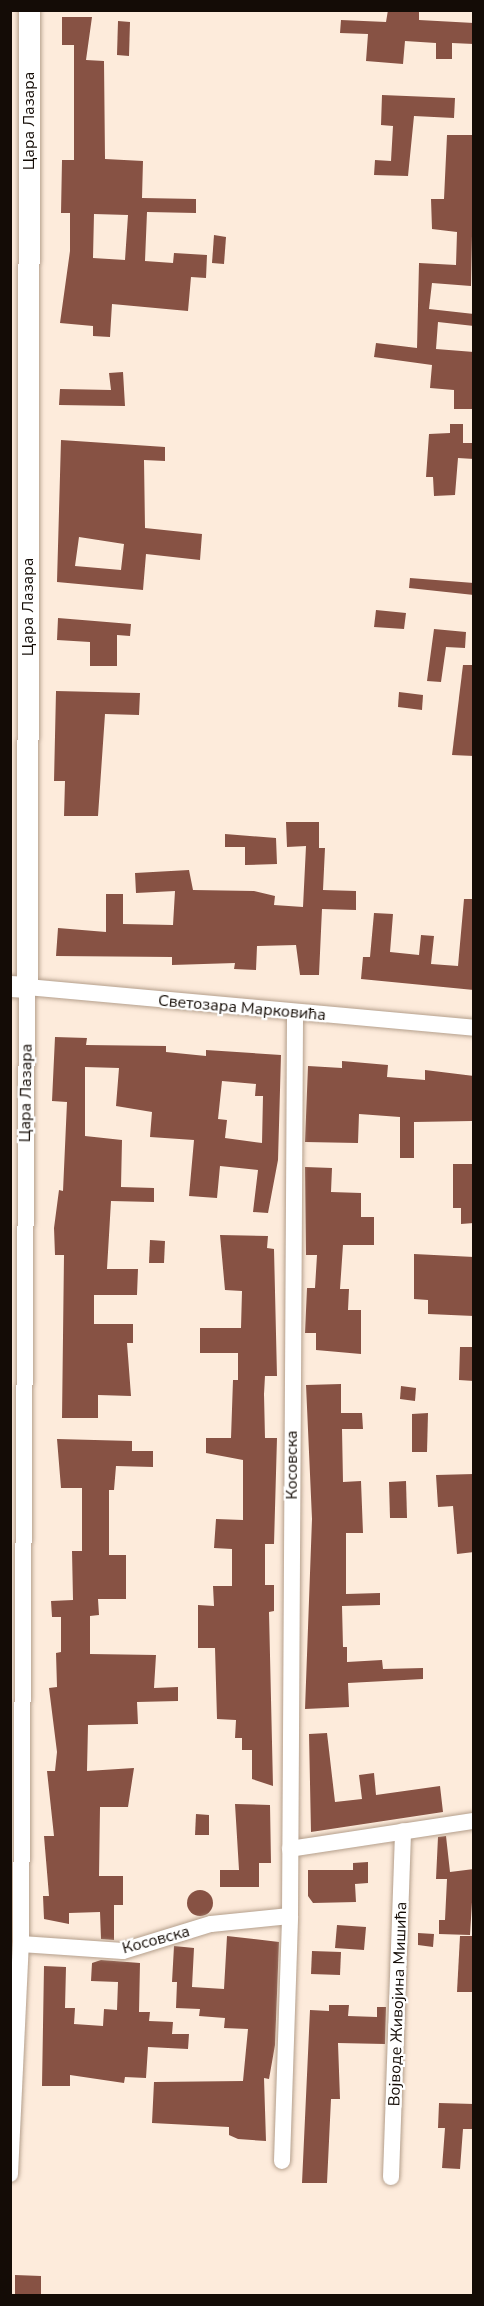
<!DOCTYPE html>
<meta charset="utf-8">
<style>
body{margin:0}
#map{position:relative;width:484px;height:2306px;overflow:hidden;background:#fdebdb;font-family:"Nunito Sans",sans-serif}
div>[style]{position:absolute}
.building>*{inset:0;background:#875244}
.round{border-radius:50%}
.roads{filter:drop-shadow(0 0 2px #b49f8c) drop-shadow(0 0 2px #b49f8c)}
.minor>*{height:16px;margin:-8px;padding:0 8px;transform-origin:8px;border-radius:8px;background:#fff}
.tertiary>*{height:21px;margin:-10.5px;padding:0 10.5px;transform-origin:10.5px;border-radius:10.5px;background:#fff}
span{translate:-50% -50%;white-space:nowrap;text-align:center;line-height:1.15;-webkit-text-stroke:4.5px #fff;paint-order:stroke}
.street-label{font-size:16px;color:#140c06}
.frame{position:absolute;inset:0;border:12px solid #140c06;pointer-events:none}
</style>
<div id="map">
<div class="building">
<div style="clip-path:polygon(388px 10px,419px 10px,419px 20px,474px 23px,474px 44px,452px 43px,452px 59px,436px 59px,436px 43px,405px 41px,403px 64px,366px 61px,368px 34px,340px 33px,341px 20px,386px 22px)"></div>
<div style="clip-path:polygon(evenodd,62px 17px,92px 17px,86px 60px,104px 61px,105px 159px,143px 161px,142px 198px,196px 199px,196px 213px,147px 212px,145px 261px,173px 263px,174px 253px,207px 255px,206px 278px,191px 277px,188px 311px,112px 304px,110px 337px,93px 336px,93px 326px,60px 323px,70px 251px,70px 213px,61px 213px,62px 160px,74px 160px,74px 45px,62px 45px,62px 17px,94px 214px,128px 215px,125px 260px,93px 258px,94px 214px)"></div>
<div style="clip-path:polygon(118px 21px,130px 22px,129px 56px,117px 55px)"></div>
<div style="clip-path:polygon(382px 95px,455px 98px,454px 118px,414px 116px,408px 176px,374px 175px,375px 160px,391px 161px,393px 126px,381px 125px)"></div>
<div style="clip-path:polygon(447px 135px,474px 135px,471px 286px,432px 283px,429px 309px,474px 314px,474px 326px,438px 322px,436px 349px,474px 352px,474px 409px,454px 409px,454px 390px,430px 388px,432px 365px,374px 357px,376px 343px,417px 348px,419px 263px,456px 265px,457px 232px,432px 229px,431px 199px,444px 199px)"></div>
<div style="clip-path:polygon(214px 235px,226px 237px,224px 264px,212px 263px)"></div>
<div style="clip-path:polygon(123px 372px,125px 406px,59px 405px,60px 389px,111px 390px,109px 373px)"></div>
<div style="clip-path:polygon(450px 424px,463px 424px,463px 443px,474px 443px,474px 459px,458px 458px,455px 495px,434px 496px,433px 477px,426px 477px,429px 434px,450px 433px)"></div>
<div style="clip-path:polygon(evenodd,61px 440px,165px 447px,165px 461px,144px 460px,145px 528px,202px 534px,200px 560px,146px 554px,143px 590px,57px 582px,61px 440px,79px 537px,124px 544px,121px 570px,75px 566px,79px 537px)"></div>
<div style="clip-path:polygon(410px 578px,474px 583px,474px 595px,409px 588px)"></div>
<div style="clip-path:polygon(376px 610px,406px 613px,404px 629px,374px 627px)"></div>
<div style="clip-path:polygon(58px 618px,131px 624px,130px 636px,117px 635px,117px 666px,90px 666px,90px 642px,57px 640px)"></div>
<div style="clip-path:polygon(434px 629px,466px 632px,465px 648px,446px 647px,441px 682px,427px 681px)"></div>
<div style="clip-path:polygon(463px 665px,474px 665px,474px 756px,452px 755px)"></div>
<div style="clip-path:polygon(56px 691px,140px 693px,139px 715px,105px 714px,98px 816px,64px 816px,65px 781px,54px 781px)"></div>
<div style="clip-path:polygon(399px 692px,423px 695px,422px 710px,398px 707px)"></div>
<div style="clip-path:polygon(286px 822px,319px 822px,319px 848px,325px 848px,323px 890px,356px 891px,356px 910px,322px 909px,319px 975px,300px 975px,296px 945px,257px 946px,256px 970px,234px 969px,235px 963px,172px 965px,172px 957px,56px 956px,58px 928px,106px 932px,106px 894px,123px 894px,123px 924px,173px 925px,175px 891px,136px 893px,135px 873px,189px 870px,193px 890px,254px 891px,275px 896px,274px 905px,303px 907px,306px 846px,287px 847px)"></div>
<div style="clip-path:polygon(225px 834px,276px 838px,277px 864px,245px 865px,245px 847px,225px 847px)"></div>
<div style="clip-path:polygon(464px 899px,474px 899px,474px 990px,361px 979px,363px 957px,370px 957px,374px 913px,393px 914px,390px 952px,419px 955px,421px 935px,434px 936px,431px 964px,458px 966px)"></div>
<div style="clip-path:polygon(evenodd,55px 1037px,87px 1038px,86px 1045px,166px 1046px,166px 1052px,206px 1056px,206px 1050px,281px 1055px,278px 1160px,268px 1213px,253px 1212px,258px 1170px,220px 1166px,217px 1198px,189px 1196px,194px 1140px,150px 1137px,152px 1112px,116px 1106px,119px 1068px,85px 1067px,85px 1136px,122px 1140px,121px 1187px,154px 1188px,154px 1202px,111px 1201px,107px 1269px,138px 1269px,137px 1295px,94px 1295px,94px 1324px,133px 1324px,133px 1343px,127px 1343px,131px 1396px,98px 1395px,98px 1418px,62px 1418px,64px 1255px,55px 1255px,54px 1228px,59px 1190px,63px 1191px,67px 1102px,52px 1101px,55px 1037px,222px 1081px,256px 1084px,255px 1096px,263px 1096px,262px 1143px,225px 1138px,227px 1120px,218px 1119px,222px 1081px)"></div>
<div style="clip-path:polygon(342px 1061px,388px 1065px,387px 1077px,425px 1080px,425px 1070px,474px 1076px,472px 1121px,414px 1122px,414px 1158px,400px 1158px,400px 1117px,359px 1114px,358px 1143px,305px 1142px,308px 1066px,342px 1068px)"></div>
<div style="clip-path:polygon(453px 1164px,474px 1164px,474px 1223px,461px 1224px,461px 1208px,453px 1208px)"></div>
<div style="clip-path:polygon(305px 1167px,332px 1168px,331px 1192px,361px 1193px,361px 1217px,374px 1217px,374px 1245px,343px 1245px,340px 1289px,349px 1289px,348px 1310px,361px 1310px,361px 1354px,316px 1350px,316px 1333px,305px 1333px,307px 1288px,315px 1288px,317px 1255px,306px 1255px)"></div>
<div style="clip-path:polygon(220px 1235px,268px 1236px,267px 1248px,274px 1249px,277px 1376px,265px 1376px,264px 1394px,265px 1438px,277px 1438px,274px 1544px,265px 1544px,265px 1585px,274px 1585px,274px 1611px,269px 1612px,273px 1786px,252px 1779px,252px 1750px,242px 1750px,242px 1738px,235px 1738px,236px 1720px,217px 1719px,215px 1648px,198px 1648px,198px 1605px,214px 1606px,213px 1586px,232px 1586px,232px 1549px,214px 1548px,216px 1519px,243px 1520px,243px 1460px,206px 1453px,206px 1438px,231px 1438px,233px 1380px,238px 1380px,238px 1353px,200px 1353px,200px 1328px,241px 1328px,242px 1291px,225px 1290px)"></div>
<div style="clip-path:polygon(150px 1240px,165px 1241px,164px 1263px,149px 1263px)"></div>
<div style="clip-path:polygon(414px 1254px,474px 1257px,474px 1316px,428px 1314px,428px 1300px,414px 1299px)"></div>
<div style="clip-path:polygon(460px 1347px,474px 1347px,474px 1381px,459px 1380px)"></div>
<div style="clip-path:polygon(341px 1384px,341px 1413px,362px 1413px,363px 1429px,342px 1429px,343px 1482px,361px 1481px,363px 1533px,346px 1533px,346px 1594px,380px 1593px,380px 1605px,342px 1606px,343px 1647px,347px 1647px,347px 1662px,382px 1660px,383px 1669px,423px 1668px,423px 1679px,348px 1683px,349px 1707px,305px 1709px,312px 1519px,306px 1385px)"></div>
<div style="clip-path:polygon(401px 1386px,416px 1388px,415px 1401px,400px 1399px)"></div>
<div style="clip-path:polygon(428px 1413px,427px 1452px,412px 1452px,412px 1414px)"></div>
<div style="clip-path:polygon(57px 1439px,132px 1441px,132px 1451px,153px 1451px,153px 1467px,116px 1466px,114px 1490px,109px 1490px,109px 1555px,126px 1555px,126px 1599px,98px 1599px,99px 1615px,90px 1616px,90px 1654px,156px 1655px,154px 1688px,178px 1687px,178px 1701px,137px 1702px,138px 1724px,88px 1725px,87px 1771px,134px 1768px,128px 1807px,100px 1807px,99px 1876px,123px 1876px,123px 1905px,114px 1905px,114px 1940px,101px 1939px,100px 1912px,69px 1913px,69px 1924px,44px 1919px,43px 1896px,49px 1896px,44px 1836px,54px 1836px,47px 1771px,55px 1771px,57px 1752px,49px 1688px,57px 1687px,56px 1653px,61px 1652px,61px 1617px,52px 1617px,51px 1601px,73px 1600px,72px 1551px,82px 1551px,82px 1488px,61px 1488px)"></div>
<div style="clip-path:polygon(474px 1474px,474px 1552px,457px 1554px,453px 1506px,438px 1507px,436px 1475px)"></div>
<div style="clip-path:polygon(406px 1481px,407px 1518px,390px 1518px,389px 1482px)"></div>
<div style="clip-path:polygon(327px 1733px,335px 1802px,362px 1799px,359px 1775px,374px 1773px,376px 1795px,440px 1786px,443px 1812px,311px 1832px,309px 1734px)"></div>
<div style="clip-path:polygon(235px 1804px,270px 1805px,271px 1863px,259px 1863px,259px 1887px,220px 1887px,220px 1870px,239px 1870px)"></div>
<div style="clip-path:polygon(196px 1814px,209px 1815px,209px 1835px,195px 1835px)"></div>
<div style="clip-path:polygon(446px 1836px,450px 1872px,474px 1869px,470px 1935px,439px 1934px,439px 1920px,445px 1920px,447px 1879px,436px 1879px,438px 1837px)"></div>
<div style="clip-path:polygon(368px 1862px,368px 1883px,355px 1884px,356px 1902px,313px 1903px,308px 1896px,308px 1870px,353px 1870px,353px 1863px)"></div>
<div class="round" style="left:187px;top:1890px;width:26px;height:26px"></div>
<div style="clip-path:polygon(337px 1925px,366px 1927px,364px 1950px,335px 1948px)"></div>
<div style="clip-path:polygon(418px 1933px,434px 1934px,433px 1947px,418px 1945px)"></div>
<div style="clip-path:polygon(227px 1936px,279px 1942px,275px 2045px,269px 2079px,264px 2078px,266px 2141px,238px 2139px,229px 2135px,229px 2127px,152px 2123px,154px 2082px,243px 2081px,248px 2029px,224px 2028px,225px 2018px,199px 2016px,200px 2009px,176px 2008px,177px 1982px,172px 1982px,174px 1946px,194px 1948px,192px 1987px,224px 1989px)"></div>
<div style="clip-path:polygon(460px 1936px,474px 1936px,474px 1992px,457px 1992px)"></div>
<div style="clip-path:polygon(312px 1951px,341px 1952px,340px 1975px,311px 1974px)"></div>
<div style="clip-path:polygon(101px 1960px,140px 1963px,139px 2012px,150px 2012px,149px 2021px,173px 2022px,172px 2034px,189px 2034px,188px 2049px,148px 2047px,146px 2078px,125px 2077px,124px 2083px,70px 2075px,70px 2086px,42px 2086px,44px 1966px,66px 1967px,65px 2008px,75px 2008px,74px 2024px,103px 2026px,104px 2009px,117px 2010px,118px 1982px,91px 1981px,92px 1963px)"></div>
<div style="clip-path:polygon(329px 2005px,349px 2005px,348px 2016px,377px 2017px,377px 2007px,386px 2007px,385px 2044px,338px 2043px,340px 2099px,331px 2099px,327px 2183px,302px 2183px,310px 2010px,329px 2011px)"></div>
<div style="clip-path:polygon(439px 2103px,474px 2104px,474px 2129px,463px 2129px,460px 2169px,442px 2168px,445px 2128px,438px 2128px)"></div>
<div style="clip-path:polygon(15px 2275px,41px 2276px,41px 2295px,15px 2295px)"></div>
</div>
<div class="roads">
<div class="minor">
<div style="left:290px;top:1849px;width:186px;rotate:-8.7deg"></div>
<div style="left:21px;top:1944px;width:102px;rotate:3.9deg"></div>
<div style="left:123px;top:1951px;width:92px;rotate:-17.1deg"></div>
<div style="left:211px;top:1924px;width:79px;rotate:-5.8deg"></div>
<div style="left:282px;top:2161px;width:245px;rotate:-88.1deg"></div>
<div style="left:290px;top:1916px;width:903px;rotate:-89.68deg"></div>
<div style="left:10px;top:2174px;width:230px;rotate:-87.3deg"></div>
<div style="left:21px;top:1944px;width:957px;rotate:-89.64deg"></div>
<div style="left:27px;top:987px;width:449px;rotate:5.2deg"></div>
<div style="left:391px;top:2177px;width:346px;rotate:-88deg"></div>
</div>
<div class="tertiary">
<div style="left:10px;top:986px;width:17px;rotate:3deg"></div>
<div style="left:27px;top:987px;width:977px;rotate:-89.88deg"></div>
</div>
</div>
<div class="street-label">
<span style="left:29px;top:121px;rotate:-90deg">Цара Лазара</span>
<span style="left:28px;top:607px;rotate:-90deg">Цара Лазара</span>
<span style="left:242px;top:1008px;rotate:5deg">Светозара Марковића</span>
<span style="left:26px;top:1093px;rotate:-89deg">Цара Лазара</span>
<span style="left:292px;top:1465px;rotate:-90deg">Косовска</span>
<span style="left:156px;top:1940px;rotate:-15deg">Косовска</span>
<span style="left:398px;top:2004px;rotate:-88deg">Војводе Живојина Мишића</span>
</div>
<div class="frame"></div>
</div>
